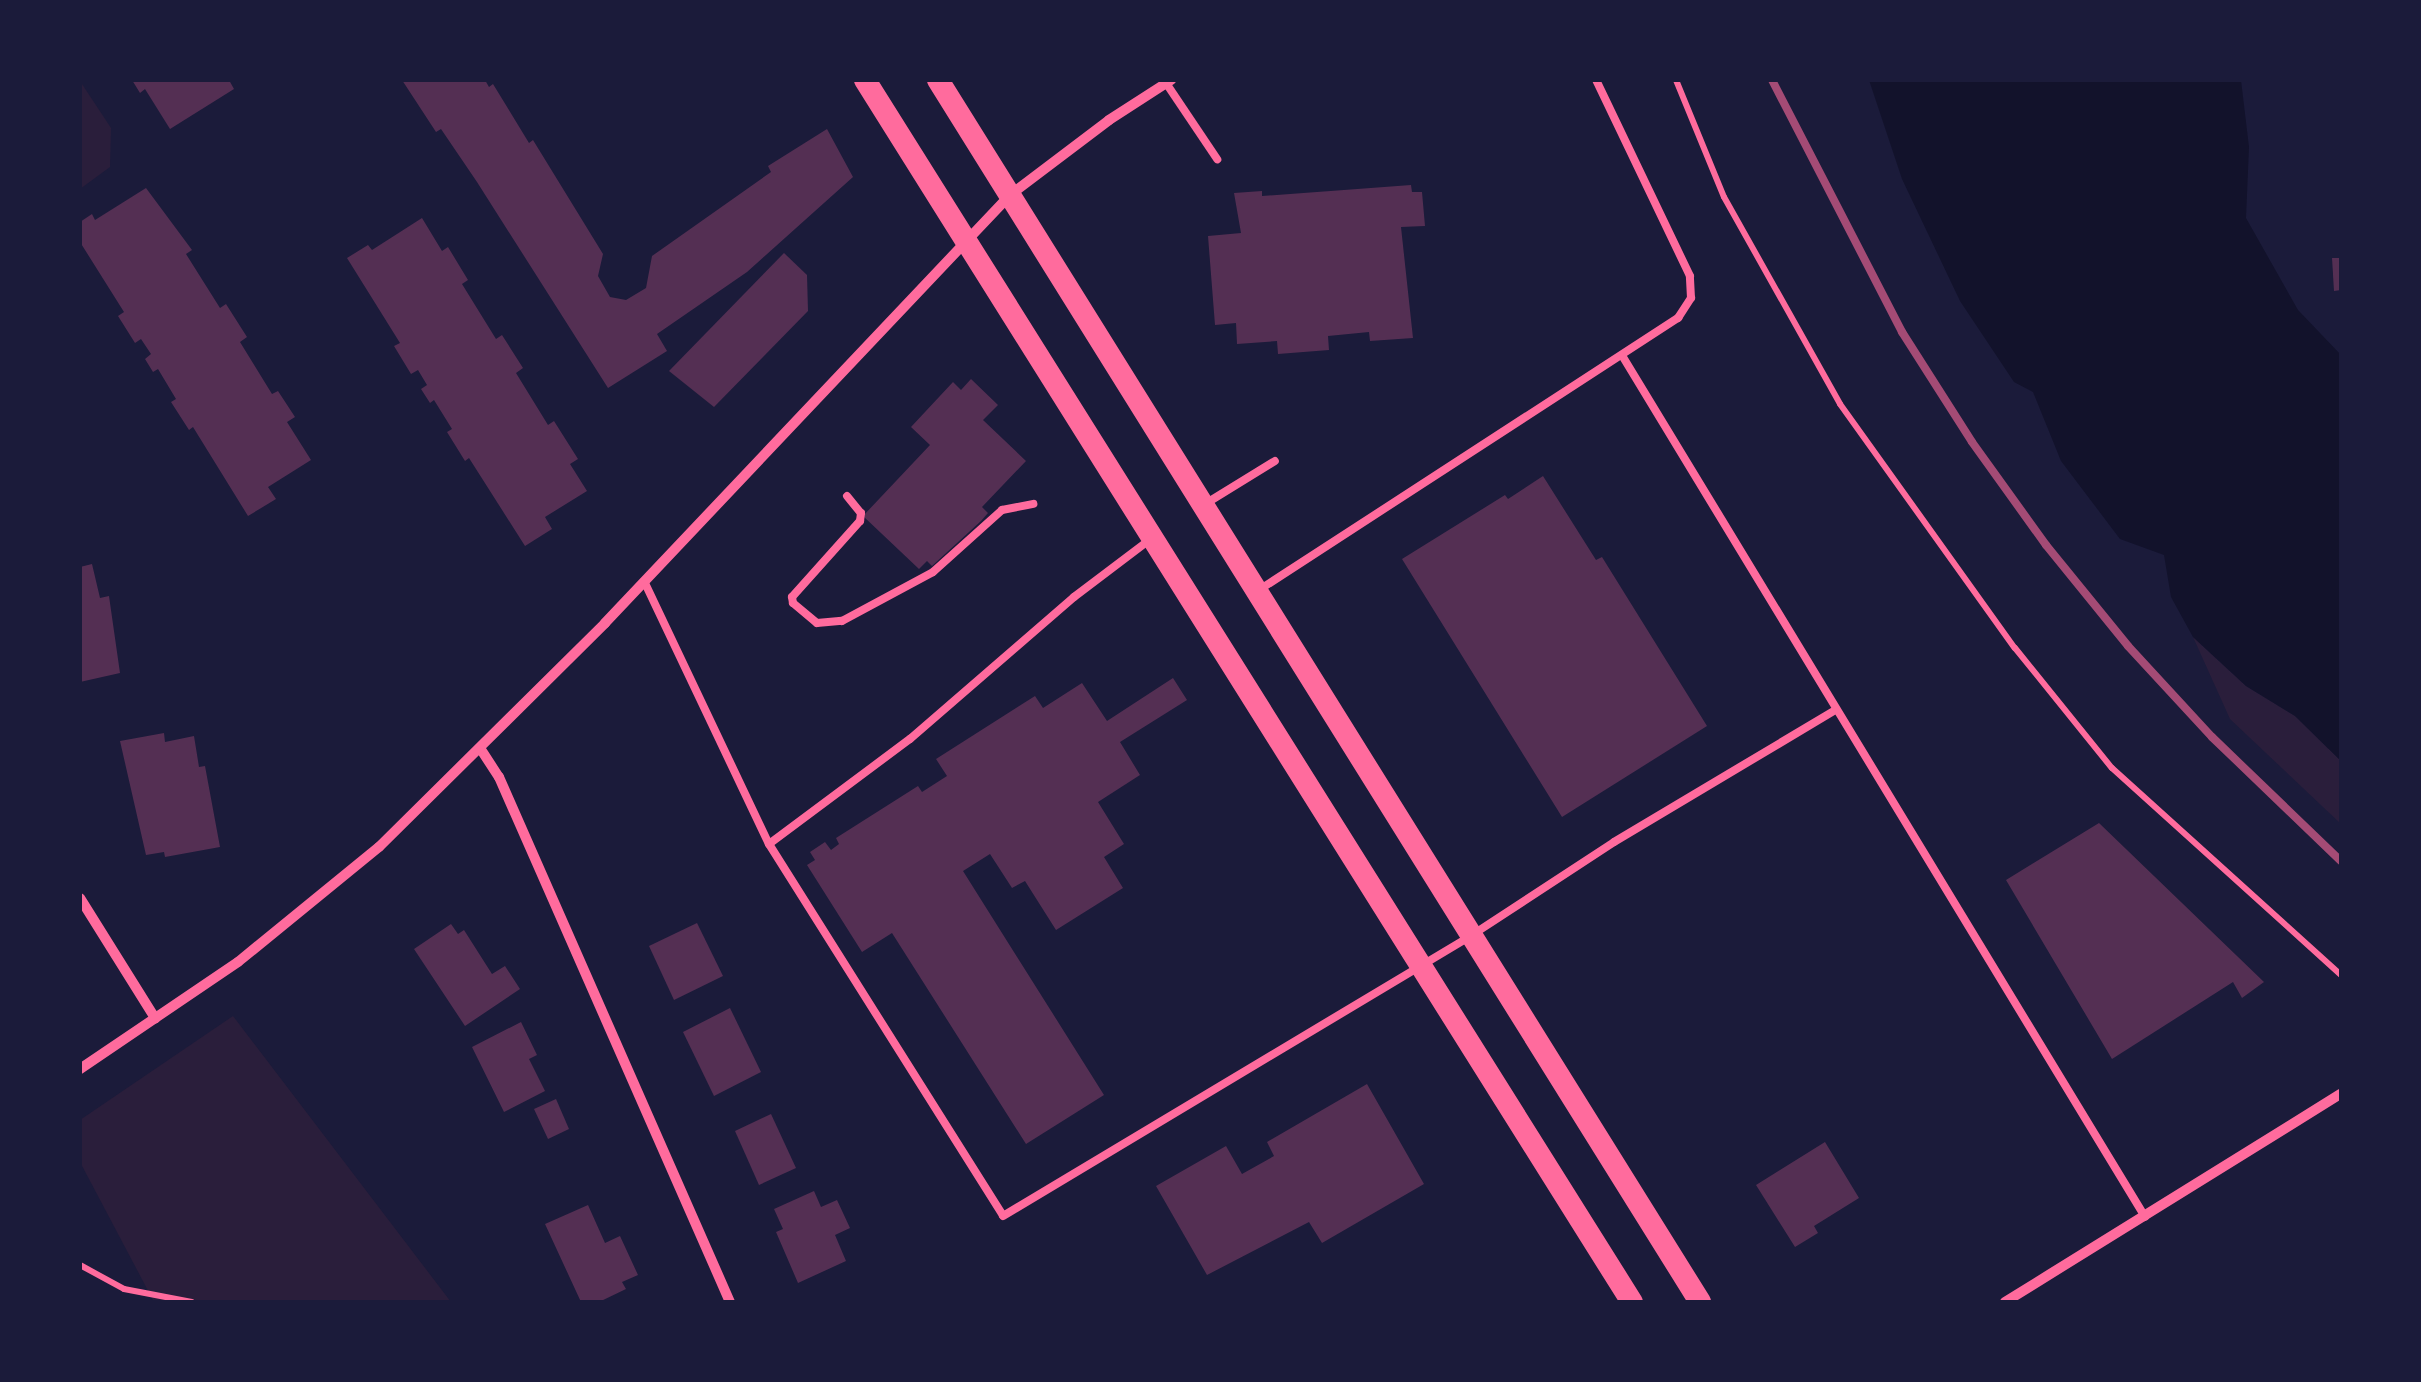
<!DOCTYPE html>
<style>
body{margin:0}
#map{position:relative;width:2421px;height:1382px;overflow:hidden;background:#1b1b3a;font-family:"Libre Baskerville",serif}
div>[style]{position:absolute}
.green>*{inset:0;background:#2a1e3b}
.water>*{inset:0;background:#12122b}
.building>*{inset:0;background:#542f53}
.path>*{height:6px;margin:-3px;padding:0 3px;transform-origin:3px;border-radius:3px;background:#ff6b9d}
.service>*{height:8px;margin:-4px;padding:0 4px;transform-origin:4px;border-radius:4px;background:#ff6b9d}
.minor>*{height:10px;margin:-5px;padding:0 5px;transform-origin:5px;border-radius:5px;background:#ff6b9d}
.primary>*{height:22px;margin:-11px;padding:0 11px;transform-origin:11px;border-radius:11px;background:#ff6b9d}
.rail>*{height:8px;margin:-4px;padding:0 4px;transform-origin:4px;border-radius:4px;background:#a44b75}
span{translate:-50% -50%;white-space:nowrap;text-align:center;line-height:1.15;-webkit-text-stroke:10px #1b1b3a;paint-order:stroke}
.frame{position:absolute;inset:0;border:82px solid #1b1b3a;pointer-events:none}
</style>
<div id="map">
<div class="green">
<div style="clip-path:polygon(80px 81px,111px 128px,110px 167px,80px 189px)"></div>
<div style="clip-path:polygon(2193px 637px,2246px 686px,2295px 716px,2341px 761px,2341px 824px,2230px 719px)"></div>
<div style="clip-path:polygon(233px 1016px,451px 1302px,154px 1302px,80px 1162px,80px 1120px)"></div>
</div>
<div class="water">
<div style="clip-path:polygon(1869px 80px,2241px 80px,2249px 147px,2246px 218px,2298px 310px,2341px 355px,2341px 761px,2295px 716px,2246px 686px,2193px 637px,2171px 597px,2164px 555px,2120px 539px,2061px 461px,2033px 392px,2014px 382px,1960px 301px,1902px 179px)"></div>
</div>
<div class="building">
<div style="clip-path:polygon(132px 80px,229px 80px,234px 89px,170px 129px,145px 89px,140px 93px)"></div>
<div style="clip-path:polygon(402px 80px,485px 80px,489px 87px,493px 84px,529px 143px,533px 140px,603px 254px,598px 276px,610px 297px,626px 300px,646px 288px,652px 256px,771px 172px,768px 166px,827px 129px,853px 177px,747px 272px,657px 334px,667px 351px,608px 388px,477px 182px,441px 129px,436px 132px)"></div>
<div style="clip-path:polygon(1411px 185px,1412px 192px,1422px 192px,1425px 226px,1401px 227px,1413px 338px,1370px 341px,1369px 332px,1328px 336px,1329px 350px,1278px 354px,1277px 341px,1237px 344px,1236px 323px,1215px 325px,1208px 236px,1241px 233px,1234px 193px,1262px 191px,1262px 196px)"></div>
<div style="clip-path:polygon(146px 188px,192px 250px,186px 254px,220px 308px,226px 304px,247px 337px,240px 342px,272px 394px,278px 391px,295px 417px,287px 422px,311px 460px,268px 487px,276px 499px,248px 516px,193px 427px,189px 430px,171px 402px,176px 399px,158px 369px,153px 372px,145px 359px,151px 354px,141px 339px,135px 343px,118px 316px,124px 312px,80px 242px,80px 222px,92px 214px,95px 220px)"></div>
<div style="clip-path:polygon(422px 218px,442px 251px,448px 247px,468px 280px,462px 284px,496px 339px,502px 335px,523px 368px,516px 373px,548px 425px,554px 421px,578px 459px,570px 464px,587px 491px,545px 517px,552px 529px,525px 546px,469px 458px,465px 461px,447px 432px,452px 429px,434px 400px,430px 403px,421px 389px,427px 385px,418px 370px,411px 374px,394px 346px,400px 343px,347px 258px,368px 245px,372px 250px)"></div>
<div style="clip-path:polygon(784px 253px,807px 275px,808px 311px,714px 407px,669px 371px)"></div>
<div style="clip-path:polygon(2332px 258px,2341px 258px,2341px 290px,2334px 291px)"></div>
<div style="clip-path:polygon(971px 379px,998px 405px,983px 420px,1026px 461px,982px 507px,988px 513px,981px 521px,932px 566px,927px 561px,919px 569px,863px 516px,930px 445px,911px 427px,953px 382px,961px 390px)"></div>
<div style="clip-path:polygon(1543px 476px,1596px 560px,1602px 557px,1707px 726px,1562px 817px,1402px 559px,1505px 495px,1508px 499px)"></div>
<div style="clip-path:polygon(92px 564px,100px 598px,109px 596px,120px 673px,80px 682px,80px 567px)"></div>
<div style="clip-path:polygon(1173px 678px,1187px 700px,1120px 742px,1140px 775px,1098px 802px,1124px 844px,1104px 857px,1123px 888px,1056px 930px,1025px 881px,1012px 888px,990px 854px,963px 871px,1104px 1095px,1026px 1144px,892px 933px,862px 952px,807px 865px,815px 860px,810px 852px,825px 842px,831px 850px,839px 844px,836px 838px,918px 786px,922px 792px,947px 776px,936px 759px,1035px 696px,1043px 708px,1082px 683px,1107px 721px)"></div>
<div style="clip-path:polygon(164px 733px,165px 742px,194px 736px,199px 767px,205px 766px,220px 847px,165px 857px,164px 852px,146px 855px,120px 741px)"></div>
<div style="clip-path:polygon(2099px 823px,2264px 982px,2242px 998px,2233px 982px,2112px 1059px,2006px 880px)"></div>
<div style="clip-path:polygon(697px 923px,723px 976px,674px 1000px,649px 946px)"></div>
<div style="clip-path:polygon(451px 924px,458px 934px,464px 930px,492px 974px,505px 966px,520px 989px,465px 1026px,414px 949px)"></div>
<div style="clip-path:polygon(730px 1008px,761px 1072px,714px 1096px,683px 1032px)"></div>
<div style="clip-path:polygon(521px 1022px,537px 1055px,529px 1059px,545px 1091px,504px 1112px,472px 1047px)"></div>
<div style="clip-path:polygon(1367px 1084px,1424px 1184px,1322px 1243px,1309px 1222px,1207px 1275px,1156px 1186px,1226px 1146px,1242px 1174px,1274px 1156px,1267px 1142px)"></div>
<div style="clip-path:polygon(556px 1099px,569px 1129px,548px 1139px,534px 1109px)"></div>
<div style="clip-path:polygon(771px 1114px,796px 1168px,759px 1185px,735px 1131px)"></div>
<div style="clip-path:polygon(1825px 1142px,1859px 1198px,1814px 1226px,1818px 1233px,1795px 1247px,1756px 1185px)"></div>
<div style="clip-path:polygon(814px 1191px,821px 1207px,837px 1200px,850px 1228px,835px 1235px,846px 1261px,798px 1283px,776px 1232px,783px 1229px,774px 1209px)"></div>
<div style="clip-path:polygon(588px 1205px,605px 1243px,620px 1236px,638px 1275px,622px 1282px,626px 1289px,599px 1302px,581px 1302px,545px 1224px)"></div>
</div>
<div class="path">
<div style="left:1676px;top:80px;width:126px;rotate:67.7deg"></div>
<div style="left:1724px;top:197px;width:237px;rotate:60.7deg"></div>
<div style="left:1840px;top:404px;width:300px;rotate:54.4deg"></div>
<div style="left:2015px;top:648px;width:154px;rotate:51.1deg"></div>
<div style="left:2112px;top:768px;width:309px;rotate:42.1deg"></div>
<div style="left:80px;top:1265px;width:50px;rotate:28.6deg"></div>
<div style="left:124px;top:1289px;width:69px;rotate:10.8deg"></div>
</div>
<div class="service">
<div style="left:1166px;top:83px;width:92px;rotate:56.1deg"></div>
<div style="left:1623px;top:357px;width:1006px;rotate:58.74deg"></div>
<div style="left:847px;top:496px;width:22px;rotate:51deg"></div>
<div style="left:861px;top:513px;width:8px;rotate:97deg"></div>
<div style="left:860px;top:521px;width:102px;rotate:131.8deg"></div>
<div style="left:792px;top:597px;width:6px;rotate:81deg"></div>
<div style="left:793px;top:603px;width:31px;rotate:40deg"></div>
<div style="left:817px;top:623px;width:25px;rotate:-5deg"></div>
<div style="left:842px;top:621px;width:103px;rotate:-28.3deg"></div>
<div style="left:933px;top:572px;width:93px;rotate:-41.9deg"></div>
<div style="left:1002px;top:510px;width:32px;rotate:-11deg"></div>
<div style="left:1205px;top:504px;width:82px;rotate:-31.6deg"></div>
<div style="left:644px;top:581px;width:291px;rotate:64.6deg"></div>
<div style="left:769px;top:844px;width:439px;rotate:57.8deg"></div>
<div style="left:1003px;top:1216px;width:543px;rotate:-30.91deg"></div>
<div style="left:1469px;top:937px;width:173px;rotate:-33.2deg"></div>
<div style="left:1614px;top:842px;width:257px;rotate:-30.8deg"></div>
<div style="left:1259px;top:590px;width:500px;rotate:-33deg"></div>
<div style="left:1678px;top:318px;width:24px;rotate:-57deg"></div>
<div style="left:1691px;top:298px;width:22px;rotate:-93deg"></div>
<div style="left:1690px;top:276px;width:217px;rotate:-115.6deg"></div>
<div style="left:769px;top:844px;width:176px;rotate:-36.7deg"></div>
<div style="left:910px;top:739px;width:217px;rotate:-40.9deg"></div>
<div style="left:1074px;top:597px;width:93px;rotate:-37.1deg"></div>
</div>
<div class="minor">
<div style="left:480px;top:748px;width:35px;rotate:57deg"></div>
<div style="left:499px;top:777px;width:574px;rotate:66.25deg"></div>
<div style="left:80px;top:898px;width:142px;rotate:58deg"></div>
<div style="left:80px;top:1069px;width:191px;rotate:-34.1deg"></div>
<div style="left:238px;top:962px;width:182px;rotate:-39.2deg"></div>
<div style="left:379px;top:847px;width:318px;rotate:-44.7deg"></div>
<div style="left:605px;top:623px;width:589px;rotate:-46.58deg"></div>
<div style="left:1010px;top:195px;width:124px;rotate:-37.1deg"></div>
<div style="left:1109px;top:120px;width:74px;rotate:-32.8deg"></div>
<div style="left:2005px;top:1302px;width:395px;rotate:-31.8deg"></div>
</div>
<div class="primary">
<div style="left:865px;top:80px;width:1443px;rotate:57.89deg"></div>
<div style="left:938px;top:80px;width:1440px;rotate:58.05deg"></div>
</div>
<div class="rail">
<div style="left:1772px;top:80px;width:284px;rotate:62.7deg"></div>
<div style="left:1902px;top:332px;width:130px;rotate:57.5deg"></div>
<div style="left:1972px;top:442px;width:127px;rotate:54.3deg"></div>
<div style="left:2046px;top:545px;width:130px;rotate:50.9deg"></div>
<div style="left:2128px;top:646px;width:124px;rotate:47.3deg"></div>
<div style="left:2212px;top:737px;width:179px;rotate:43.9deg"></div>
</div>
<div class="frame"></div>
</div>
